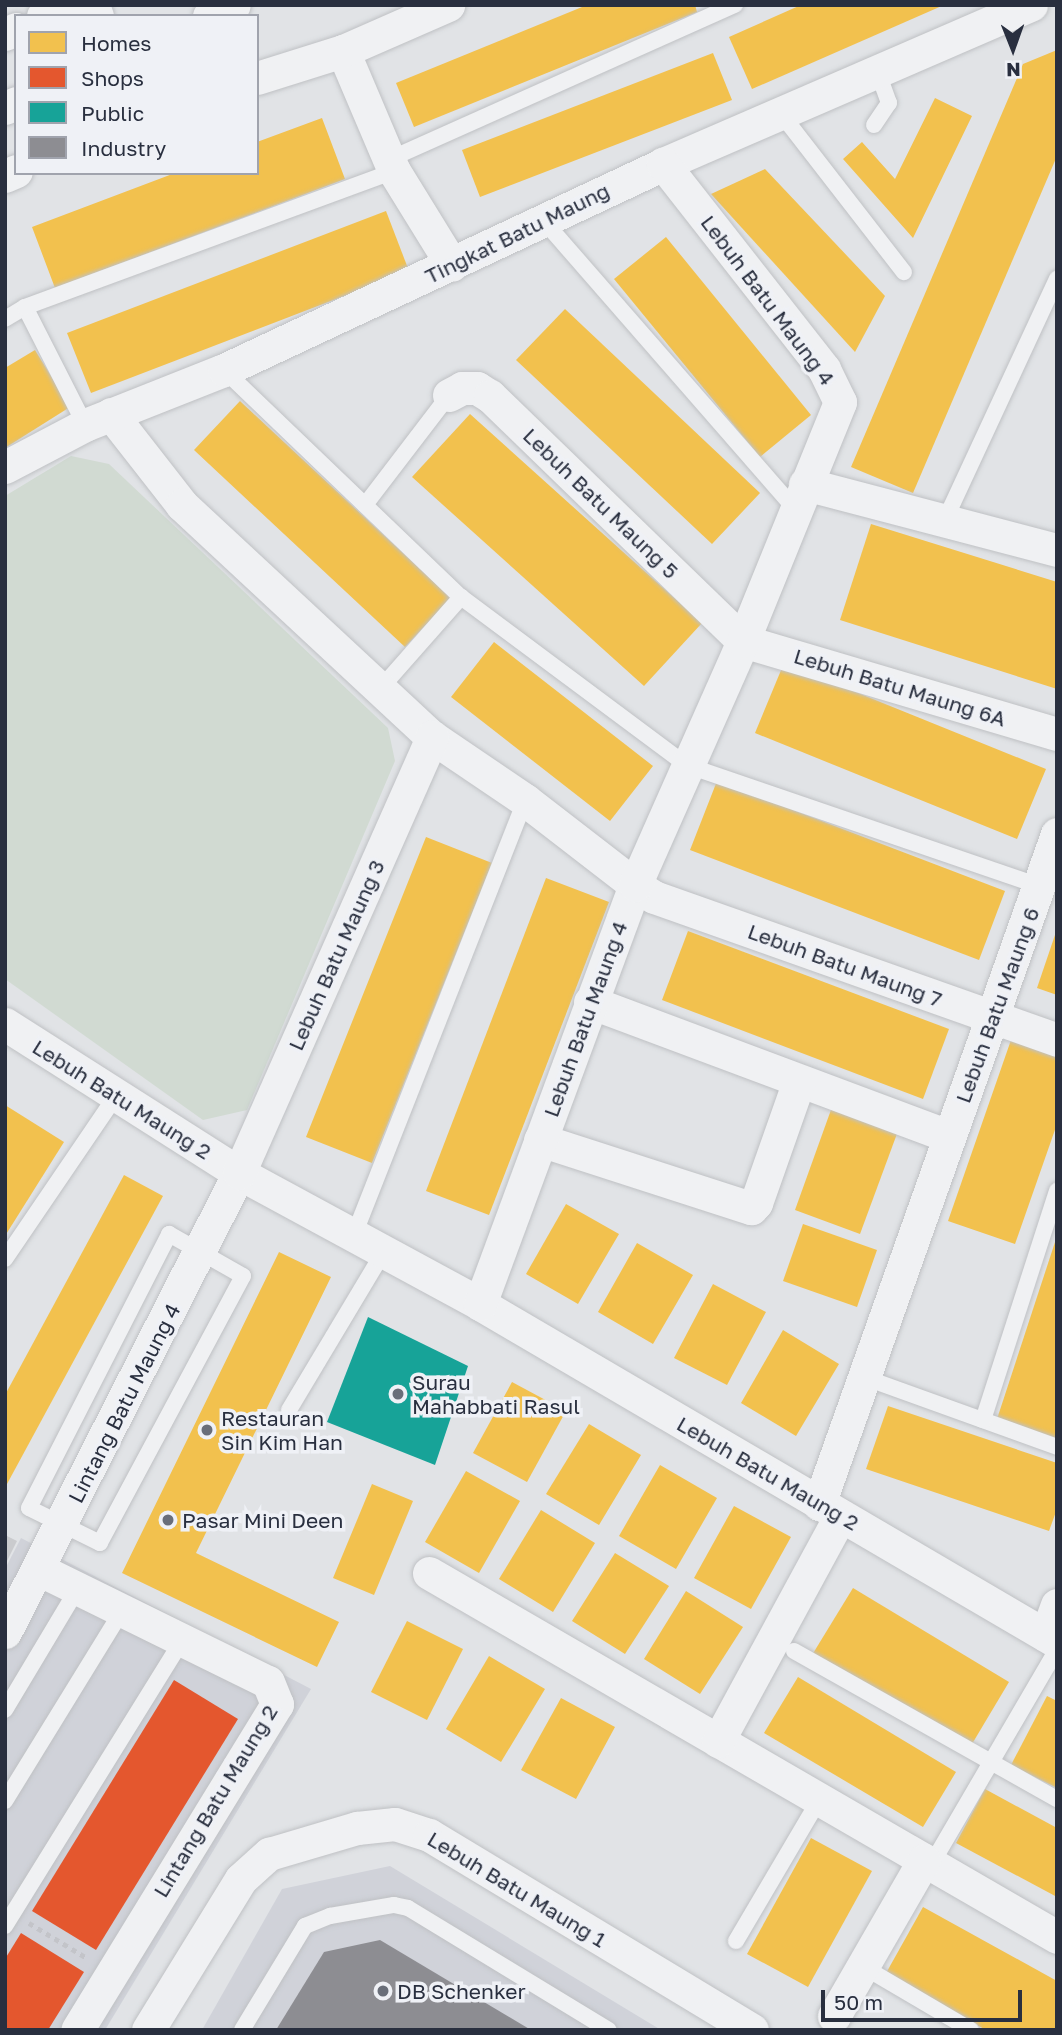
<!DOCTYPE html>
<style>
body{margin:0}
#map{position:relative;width:1062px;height:2035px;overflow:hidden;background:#e1e3e6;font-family:"Golos Text",sans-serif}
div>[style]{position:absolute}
.built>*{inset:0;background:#d0d2d9}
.green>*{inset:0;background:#d1dad2}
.homes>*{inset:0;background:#f2c14e}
.shops>*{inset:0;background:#e4572e}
.public>*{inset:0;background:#17a398}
.industry>*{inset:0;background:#8d8d92}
.building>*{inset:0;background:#cacbce}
.path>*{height:4.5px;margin-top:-2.25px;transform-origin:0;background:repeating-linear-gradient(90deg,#c3c4c9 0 5px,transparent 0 10px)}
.roads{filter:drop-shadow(0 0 2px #bfc1c4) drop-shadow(0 0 2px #bfc1c4)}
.lane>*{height:16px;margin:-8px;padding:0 8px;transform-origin:8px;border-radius:8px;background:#f0f1f3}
.street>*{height:33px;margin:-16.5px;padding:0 16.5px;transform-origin:16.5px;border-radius:16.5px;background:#f0f1f3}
.dots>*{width:19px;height:19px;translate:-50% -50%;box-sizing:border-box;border:4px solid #eff1f6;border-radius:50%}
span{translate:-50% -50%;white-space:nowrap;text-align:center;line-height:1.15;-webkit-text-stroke:7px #eff1f6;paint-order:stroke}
.street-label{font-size:21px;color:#292f3f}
.poi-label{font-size:21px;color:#292f3f}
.left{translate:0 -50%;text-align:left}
.frame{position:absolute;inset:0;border:7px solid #292f3f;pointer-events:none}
.legend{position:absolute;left:14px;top:14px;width:245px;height:161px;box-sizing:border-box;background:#eff1f6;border:2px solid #a0a3ad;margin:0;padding:9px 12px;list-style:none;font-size:21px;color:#292f3f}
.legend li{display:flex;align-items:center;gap:14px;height:35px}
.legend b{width:35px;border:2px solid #a0a3ad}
.north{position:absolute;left:978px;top:14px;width:70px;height:70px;-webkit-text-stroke:5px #eff1f6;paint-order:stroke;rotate:179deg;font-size:19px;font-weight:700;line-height:28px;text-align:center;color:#292f3f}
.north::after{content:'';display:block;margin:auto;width:24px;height:32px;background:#292f3f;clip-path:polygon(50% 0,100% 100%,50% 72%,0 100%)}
.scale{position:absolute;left:821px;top:1990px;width:201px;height:32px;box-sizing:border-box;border:4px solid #292f3f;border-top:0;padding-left:9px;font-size:21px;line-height:24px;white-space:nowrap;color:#292f3f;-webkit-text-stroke:5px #eff1f6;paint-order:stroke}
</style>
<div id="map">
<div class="built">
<div style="clip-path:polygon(21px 1538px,311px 1689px,105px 2030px,5px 2030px,5px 1569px)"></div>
<div style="clip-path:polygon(390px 1866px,661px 2030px,202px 2030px,282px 1889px)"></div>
</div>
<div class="green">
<div style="clip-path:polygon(71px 456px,109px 464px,388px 728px,395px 761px,247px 1110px,203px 1120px,5px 979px,5px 496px)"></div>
</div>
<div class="homes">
<div style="clip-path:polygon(587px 5px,695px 5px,697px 12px,414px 127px,396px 83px)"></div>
<div style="clip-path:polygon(801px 5px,944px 5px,752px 89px,729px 37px)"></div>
<div style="clip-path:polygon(1057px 50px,1057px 156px,913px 493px,851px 467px,1023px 64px)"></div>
<div style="clip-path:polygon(713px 53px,732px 100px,480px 197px,462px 150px)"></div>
<div style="clip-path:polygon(935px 98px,972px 116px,913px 238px,843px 159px,862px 142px,895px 179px)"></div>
<div style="clip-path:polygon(322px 118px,345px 179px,55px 288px,32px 227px,175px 173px,257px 173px,257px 142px)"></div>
<div style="clip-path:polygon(765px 169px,885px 296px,855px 352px,711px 194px)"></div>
<div style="clip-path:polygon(386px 211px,409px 271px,91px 393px,67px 333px)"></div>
<div style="clip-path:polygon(666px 237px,811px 415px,760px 457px,614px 279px)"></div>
<div style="clip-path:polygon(565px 309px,760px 493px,712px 544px,516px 360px)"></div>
<div style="clip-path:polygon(35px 350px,70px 407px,5px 448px,5px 368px)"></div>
<div style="clip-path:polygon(240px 401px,451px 598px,405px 647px,194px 450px)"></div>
<div style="clip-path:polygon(470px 414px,702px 623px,644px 686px,412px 477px)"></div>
<div style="clip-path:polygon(871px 524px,1057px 582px,1057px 689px,840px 620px)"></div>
<div style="clip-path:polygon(494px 642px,653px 766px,610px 821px,451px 697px)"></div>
<div style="clip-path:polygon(784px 663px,1046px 769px,1017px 839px,755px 733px)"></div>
<div style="clip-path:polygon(717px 781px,1005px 891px,979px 960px,690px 850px)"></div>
<div style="clip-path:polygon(426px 837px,492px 863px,372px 1163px,306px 1137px)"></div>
<div style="clip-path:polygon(546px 878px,609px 902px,489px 1215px,426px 1191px)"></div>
<div style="clip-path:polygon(688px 931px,949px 1029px,923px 1099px,662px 1000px)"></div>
<div style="clip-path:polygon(1056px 932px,1057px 932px,1057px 995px,1037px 988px)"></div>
<div style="clip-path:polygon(1011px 1040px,1057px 1056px,1057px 1124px,1015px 1244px,948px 1221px)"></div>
<div style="clip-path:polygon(5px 1105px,64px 1142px,5px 1236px)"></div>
<div style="clip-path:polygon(832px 1107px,898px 1131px,860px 1234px,795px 1210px)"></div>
<div style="clip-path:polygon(124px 1175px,163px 1196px,7px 1484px,5px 1395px)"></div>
<div style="clip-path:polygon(566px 1204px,619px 1234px,578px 1304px,526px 1274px)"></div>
<div style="clip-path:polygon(803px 1224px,877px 1250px,857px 1307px,783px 1281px)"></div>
<div style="clip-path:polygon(1056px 1239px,1057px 1239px,1057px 1441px,996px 1422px)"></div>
<div style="clip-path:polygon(637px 1243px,693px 1275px,653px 1344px,598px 1312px)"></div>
<div style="clip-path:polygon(279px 1252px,331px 1277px,196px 1553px,339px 1622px,317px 1667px,122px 1573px)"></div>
<div style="clip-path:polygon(713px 1284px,766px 1312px,727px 1385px,674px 1358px)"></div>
<div style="clip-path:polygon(783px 1330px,839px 1364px,796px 1436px,741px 1403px)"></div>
<div style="clip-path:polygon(512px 1382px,566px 1411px,527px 1482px,473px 1453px)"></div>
<div style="clip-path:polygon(888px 1406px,1057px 1463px,1057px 1509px,1049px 1531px,866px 1469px)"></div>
<div style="clip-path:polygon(589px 1424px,641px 1455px,599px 1525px,546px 1494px)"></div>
<div style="clip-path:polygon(660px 1465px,717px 1498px,676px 1569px,619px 1536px)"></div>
<div style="clip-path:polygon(466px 1471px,520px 1501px,479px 1573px,425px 1542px)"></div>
<div style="clip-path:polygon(372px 1484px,413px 1501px,374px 1595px,333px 1578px)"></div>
<div style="clip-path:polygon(734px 1506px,791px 1537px,751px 1609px,694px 1578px)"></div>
<div style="clip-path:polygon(541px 1510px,595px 1543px,553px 1612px,499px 1579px)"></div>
<div style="clip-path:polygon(615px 1553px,669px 1586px,625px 1654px,572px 1621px)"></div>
<div style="clip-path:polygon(853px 1588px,1009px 1682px,969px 1749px,812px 1655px)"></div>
<div style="clip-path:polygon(686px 1591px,743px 1627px,700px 1694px,644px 1659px)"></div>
<div style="clip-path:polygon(407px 1621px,463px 1649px,427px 1720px,371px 1692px)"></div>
<div style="clip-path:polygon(489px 1656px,545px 1689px,501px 1762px,446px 1729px)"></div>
<div style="clip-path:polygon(798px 1677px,956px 1772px,923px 1827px,764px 1733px)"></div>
<div style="clip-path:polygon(1047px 1696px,1057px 1701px,1057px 1788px,1011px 1765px)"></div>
<div style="clip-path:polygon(561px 1698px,615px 1727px,576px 1799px,521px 1770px)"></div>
<div style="clip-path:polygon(985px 1789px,1057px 1828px,1057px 1897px,956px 1843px)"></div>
<div style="clip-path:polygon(811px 1838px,872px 1871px,808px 1987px,747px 1954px)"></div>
<div style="clip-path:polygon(923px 1907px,1057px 1981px,1057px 2030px,986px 2030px,885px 1975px)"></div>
</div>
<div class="shops">
<div style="clip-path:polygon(174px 1680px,238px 1719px,96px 1950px,32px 1911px)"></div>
<div style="clip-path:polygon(21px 1933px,84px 1972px,48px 2030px,5px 2030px,5px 1959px)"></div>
</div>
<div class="public">
<div style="clip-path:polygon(368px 1317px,468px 1366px,435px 1465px,327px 1422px)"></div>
</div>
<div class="industry">
<div style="clip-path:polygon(380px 1940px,531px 2030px,276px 2030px,324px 1952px)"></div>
</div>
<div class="building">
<div style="clip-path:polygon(5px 1535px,17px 1541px,5px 1565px)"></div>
</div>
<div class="path">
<div style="left:29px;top:1923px;width:68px;rotate:31.1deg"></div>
</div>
<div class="roads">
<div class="lane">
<div style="left:782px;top:115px;width:199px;rotate:52.2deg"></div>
<div style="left:874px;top:125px;width:27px;rotate:-56deg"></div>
<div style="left:889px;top:103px;width:35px;rotate:-110deg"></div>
<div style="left:390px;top:159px;width:378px;rotate:-24.1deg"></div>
<div style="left:543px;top:220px;width:383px;rotate:48.9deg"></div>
<div style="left:25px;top:307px;width:132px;rotate:63deg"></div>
<div style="left:5px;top:319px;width:23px;rotate:-31deg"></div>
<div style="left:25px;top:307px;width:393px;rotate:-20.2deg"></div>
<div style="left:224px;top:370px;width:328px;rotate:43.8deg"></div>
<div style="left:461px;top:597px;width:281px;rotate:36.7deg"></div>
<div style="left:686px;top:765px;width:373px;rotate:18.9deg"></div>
<div style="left:365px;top:505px;width:138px;rotate:-52.6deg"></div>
<div style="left:945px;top:520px;width:266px;rotate:-65.1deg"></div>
<div style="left:380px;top:689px;width:123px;rotate:-48.6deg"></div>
<div style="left:169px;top:1234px;width:85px;rotate:29.6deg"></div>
<div style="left:243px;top:1276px;width:303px;rotate:118.2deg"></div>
<div style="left:100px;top:1543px;width:79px;rotate:-153.8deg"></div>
<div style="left:29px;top:1508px;width:308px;rotate:-62.9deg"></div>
<div style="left:354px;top:1235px;width:467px;rotate:-68.5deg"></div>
<div style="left:5px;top:1259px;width:196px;rotate:-55.8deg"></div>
<div style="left:863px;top:1377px;width:206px;rotate:19.8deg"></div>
<div style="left:289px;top:1410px;width:185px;rotate:-59.1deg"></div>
<div style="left:983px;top:1420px;width:241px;rotate:-72.1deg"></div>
<div style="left:794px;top:1651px;width:302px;rotate:29.4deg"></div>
<div style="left:5px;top:1710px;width:142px;rotate:-59.1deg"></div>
<div style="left:5px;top:1801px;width:225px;rotate:-58.4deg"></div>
<div style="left:931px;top:1865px;width:250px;rotate:-59.7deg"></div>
<div style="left:5px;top:1926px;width:338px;rotate:-58.2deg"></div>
<div style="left:736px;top:1941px;width:164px;rotate:-59.5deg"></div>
<div style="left:862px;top:1966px;width:126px;rotate:30.4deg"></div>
<div style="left:242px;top:2030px;width:122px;rotate:-58.8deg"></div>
<div style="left:305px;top:1926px;width:27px;rotate:-22deg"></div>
<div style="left:330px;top:1916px;width:65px;rotate:-9.8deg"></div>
<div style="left:394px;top:1905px;width:14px;rotate:12deg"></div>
<div style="left:408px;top:1908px;width:235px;rotate:31.3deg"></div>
</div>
<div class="street">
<div style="left:93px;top:5px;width:12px;rotate:70deg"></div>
<div style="left:43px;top:16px;width:28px;rotate:-23deg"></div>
<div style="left:209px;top:16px;width:27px;rotate:-24deg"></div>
<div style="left:5px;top:34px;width:12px;rotate:-24deg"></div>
<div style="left:343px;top:51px;width:130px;rotate:67deg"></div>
<div style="left:394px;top:171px;width:110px;rotate:58.3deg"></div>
<div style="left:257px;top:78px;width:90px;rotate:-17.4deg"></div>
<div style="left:343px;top:51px;width:115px;rotate:-23.7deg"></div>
<div style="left:5px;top:108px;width:12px;rotate:-24deg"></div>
<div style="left:5px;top:176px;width:12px;rotate:-24deg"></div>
<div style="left:449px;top:395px;width:15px;rotate:-28deg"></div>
<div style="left:462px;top:388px;width:15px"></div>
<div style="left:477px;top:388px;width:15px;rotate:32deg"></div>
<div style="left:490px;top:396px;width:352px;rotate:44.1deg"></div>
<div style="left:743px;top:641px;width:327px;rotate:16.5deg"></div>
<div style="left:111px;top:414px;width:115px;rotate:52deg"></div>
<div style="left:182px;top:505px;width:341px;rotate:42.9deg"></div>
<div style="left:432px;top:737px;width:112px;rotate:34.1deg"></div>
<div style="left:525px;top:800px;width:139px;rotate:37.7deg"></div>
<div style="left:635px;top:885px;width:22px;rotate:32deg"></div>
<div style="left:654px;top:897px;width:428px;rotate:19.5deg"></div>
<div style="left:5px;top:467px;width:90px;rotate:-27.7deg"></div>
<div style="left:85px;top:425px;width:149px;rotate:-21.6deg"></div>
<div style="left:224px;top:370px;width:485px;rotate:-25.1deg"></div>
<div style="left:663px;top:164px;width:401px;rotate:-23.4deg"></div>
<div style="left:805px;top:484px;width:260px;rotate:14.7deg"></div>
<div style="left:590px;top:1002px;width:383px;rotate:20.5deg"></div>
<div style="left:5px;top:1024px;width:277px;rotate:32.5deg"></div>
<div style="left:239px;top:1173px;width:274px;rotate:28.5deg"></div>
<div style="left:480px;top:1304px;width:669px;rotate:30.36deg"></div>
<div style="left:540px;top:1140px;width:222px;rotate:17.9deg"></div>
<div style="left:751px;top:1208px;width:7px;rotate:-45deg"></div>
<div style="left:756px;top:1203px;width:129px;rotate:-70.6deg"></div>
<div style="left:480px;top:1304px;width:447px;rotate:-69.7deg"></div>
<div style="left:635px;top:885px;width:267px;rotate:-66.1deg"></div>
<div style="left:743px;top:641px;width:258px;rotate:-67.9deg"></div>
<div style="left:840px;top:402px;width:37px;rotate:-116deg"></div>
<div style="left:824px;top:369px;width:261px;rotate:-128.1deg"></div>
<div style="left:819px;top:1504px;width:711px;rotate:-70.44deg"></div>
<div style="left:38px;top:1569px;width:256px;rotate:26.2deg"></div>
<div style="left:268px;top:1682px;width:24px;rotate:68deg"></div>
<div style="left:277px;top:1704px;width:382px;rotate:121.5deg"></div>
<div style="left:429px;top:1573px;width:726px;rotate:30.1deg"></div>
<div style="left:5px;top:1632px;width:515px;rotate:-62.99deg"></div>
<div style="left:239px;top:1173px;width:477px;rotate:-66.1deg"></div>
<div style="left:1046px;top:1635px;width:32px;rotate:-70deg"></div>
<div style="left:718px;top:1741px;width:256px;rotate:-61.5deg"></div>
<div style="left:834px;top:2016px;width:180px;rotate:-60deg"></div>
<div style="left:148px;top:2030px;width:177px;rotate:-58.4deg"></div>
<div style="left:241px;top:1879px;width:38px;rotate:-42deg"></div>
<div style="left:269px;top:1854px;width:92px;rotate:-16.5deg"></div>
<div style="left:357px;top:1828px;width:38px;rotate:-6deg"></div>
<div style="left:395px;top:1824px;width:36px;rotate:18deg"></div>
<div style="left:429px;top:1835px;width:377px;rotate:31.1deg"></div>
</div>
</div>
<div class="dots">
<div style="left:398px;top:1394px;background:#696e79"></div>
<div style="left:207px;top:1430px;background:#696e79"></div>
<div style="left:168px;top:1520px;background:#696e79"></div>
<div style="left:383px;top:1991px;background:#696e79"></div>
</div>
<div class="street-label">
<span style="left:517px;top:233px;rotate:-26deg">Tingkat Batu Maung</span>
<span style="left:768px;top:300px;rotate:53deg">Lebuh Batu Maung 4</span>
<span style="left:601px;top:503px;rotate:44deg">Lebuh Batu Maung 5</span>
<span style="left:900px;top:687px;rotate:17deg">Lebuh Batu Maung 6A</span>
<span style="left:336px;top:955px;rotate:-66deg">Lebuh Batu Maung 3</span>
<span style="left:845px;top:965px;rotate:20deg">Lebuh Batu Maung 7</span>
<span style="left:997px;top:1005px;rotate:-70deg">Lebuh Batu Maung 6</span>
<span style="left:585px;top:1019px;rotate:-70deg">Lebuh Batu Maung 4</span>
<span style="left:122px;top:1099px;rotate:32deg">Lebuh Batu Maung 2</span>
<span style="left:124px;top:1403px;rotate:-63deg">Lintang Batu Maung 4</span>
<span style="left:768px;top:1473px;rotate:30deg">Lebuh Batu Maung 2</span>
<span style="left:215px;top:1801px;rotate:-59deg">Lintang Batu Maung 2</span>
<span style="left:517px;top:1889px;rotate:31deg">Lebuh Batu Maung 1</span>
</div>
<div class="poi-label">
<span class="left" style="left:412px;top:1394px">Surau<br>Mahabbati Rasul</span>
<span class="left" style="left:221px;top:1430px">Restauran<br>Sin Kim Han</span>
<span class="left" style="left:182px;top:1520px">Pasar Mini Deen</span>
<span class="left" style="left:397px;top:1991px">DB Schenker</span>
</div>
<div class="frame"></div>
<ul class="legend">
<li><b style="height:19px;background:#f2c14e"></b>Homes</li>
<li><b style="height:19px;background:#e4572e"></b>Shops</li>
<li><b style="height:19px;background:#17a398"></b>Public</li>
<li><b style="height:19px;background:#8d8d92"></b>Industry</li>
</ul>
<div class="north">N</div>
<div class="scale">50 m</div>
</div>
